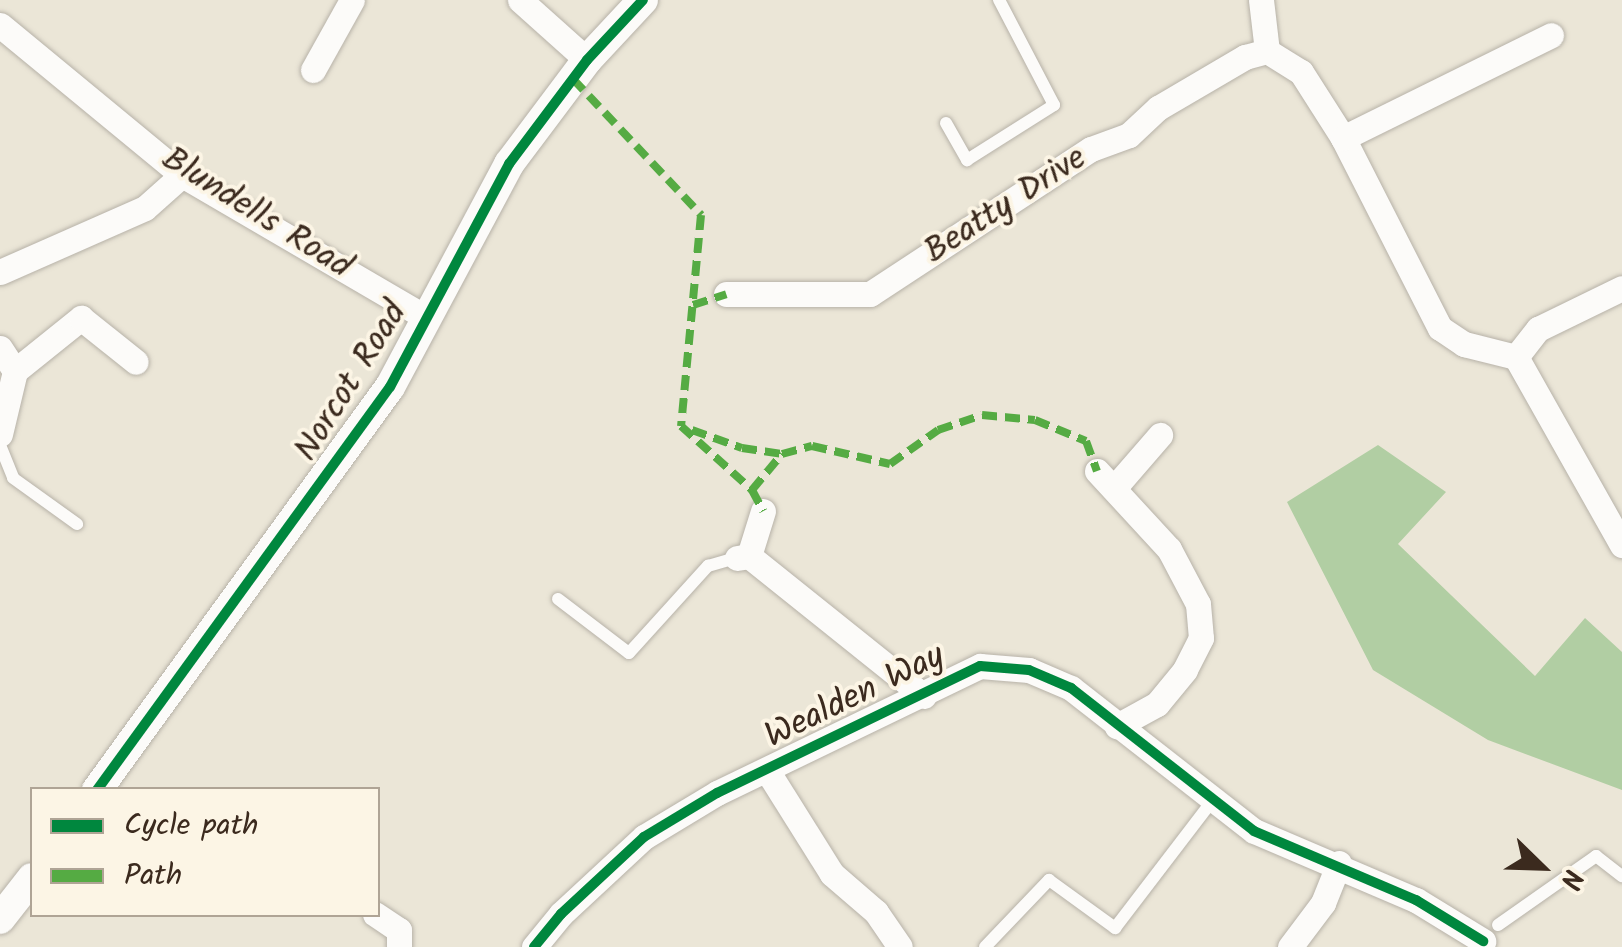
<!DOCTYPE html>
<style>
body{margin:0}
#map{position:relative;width:1622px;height:947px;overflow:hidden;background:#ebe6d7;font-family:Kalam,sans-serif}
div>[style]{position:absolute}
.forest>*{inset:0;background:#b1cea3}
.roads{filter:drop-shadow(0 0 2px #b7b2a8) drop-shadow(0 0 2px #b7b2a8)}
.service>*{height:12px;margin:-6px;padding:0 6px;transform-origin:6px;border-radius:6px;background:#fcfbf9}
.minor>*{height:25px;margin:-12.5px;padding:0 12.5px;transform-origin:12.5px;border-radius:12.5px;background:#fcfbf9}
.tertiary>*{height:30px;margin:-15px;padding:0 15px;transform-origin:15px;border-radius:15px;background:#fcfbf9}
.quiet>*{height:8px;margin-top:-4px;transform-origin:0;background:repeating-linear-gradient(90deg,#55ab43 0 15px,transparent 0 23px)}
.cycleway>*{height:10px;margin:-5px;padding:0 5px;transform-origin:5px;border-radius:5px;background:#00873e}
span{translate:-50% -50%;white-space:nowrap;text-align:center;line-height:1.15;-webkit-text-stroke:8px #fcf5e5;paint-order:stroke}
.street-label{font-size:35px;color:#3b2a1e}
.legend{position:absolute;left:30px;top:787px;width:350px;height:130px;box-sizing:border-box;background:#fcf5e5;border:2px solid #afa495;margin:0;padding:12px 18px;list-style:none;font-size:30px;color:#3b2a1e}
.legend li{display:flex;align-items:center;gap:20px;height:50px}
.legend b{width:50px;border:2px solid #afa495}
.north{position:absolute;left:1492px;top:817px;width:100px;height:100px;-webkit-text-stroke:8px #fcf5e5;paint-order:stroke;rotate:113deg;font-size:28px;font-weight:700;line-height:40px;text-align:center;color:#3b2a1e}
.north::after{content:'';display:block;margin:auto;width:35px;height:45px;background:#3b2a1e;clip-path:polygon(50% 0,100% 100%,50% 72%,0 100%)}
</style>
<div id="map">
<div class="forest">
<div style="clip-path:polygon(1378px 445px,1446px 492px,1398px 544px,1535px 676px,1585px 618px,1622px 652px,1622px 790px,1488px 740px,1373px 670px,1287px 502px)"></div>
</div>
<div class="roads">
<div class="service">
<div style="left:946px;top:123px;width:43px;rotate:60.4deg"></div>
<div style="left:967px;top:160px;width:103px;rotate:-32.3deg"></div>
<div style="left:1054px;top:105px;width:119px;rotate:-117.6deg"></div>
<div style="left:0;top:445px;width:35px;rotate:68deg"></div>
<div style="left:13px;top:478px;width:79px;rotate:35.7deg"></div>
<div style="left:558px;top:599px;width:89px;rotate:37.3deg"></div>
<div style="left:629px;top:653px;width:118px;rotate:-47.8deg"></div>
<div style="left:708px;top:566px;width:26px;rotate:-16deg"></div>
<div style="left:1498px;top:925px;width:120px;rotate:-35.1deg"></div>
<div style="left:1596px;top:856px;width:33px;rotate:38deg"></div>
<div style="left:985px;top:947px;width:93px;rotate:-46.3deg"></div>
<div style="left:1049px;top:880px;width:82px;rotate:36deg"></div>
<div style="left:1115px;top:928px;width:161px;rotate:-52.6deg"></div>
</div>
<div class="minor">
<div style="left:520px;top:0;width:90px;rotate:41.8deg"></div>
<div style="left:1261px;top:0;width:51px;rotate:83.3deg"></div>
<div style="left:1267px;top:51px;width:40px;rotate:32deg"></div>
<div style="left:1301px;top:72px;width:78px;rotate:57.5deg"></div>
<div style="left:1343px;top:138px;width:213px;rotate:63deg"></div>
<div style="left:1440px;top:328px;width:29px;rotate:34deg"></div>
<div style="left:1464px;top:344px;width:54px;rotate:14deg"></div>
<div style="left:1516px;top:357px;width:216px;rotate:60.6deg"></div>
<div style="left:0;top:25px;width:236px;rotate:39.5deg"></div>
<div style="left:182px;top:175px;width:284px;rotate:30.3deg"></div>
<div style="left:313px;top:70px;width:80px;rotate:-60.9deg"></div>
<div style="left:1343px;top:138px;width:232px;rotate:-26.3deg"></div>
<div style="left:0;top:272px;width:158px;rotate:-23.8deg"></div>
<div style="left:145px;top:208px;width:50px;rotate:-41.7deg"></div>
<div style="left:726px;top:294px;width:144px"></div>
<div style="left:870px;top:294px;width:264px;rotate:-33.3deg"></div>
<div style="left:1091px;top:149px;width:40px;rotate:-20.2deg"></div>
<div style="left:1129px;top:135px;width:40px;rotate:-43deg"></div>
<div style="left:1158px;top:108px;width:101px;rotate:-30.4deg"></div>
<div style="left:1245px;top:57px;width:23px;rotate:-15deg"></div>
<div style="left:0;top:348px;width:27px;rotate:57deg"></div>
<div style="left:15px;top:371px;width:85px;rotate:-38.8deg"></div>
<div style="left:81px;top:318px;width:70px;rotate:38.7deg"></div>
<div style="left:1516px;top:357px;width:36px;rotate:-52deg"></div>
<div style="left:1538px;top:329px;width:93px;rotate:-26deg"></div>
<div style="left:0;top:434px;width:65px;rotate:-76.6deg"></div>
<div style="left:1097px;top:471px;width:106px;rotate:47.3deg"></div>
<div style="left:1169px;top:549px;width:62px;rotate:62.2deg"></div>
<div style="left:1198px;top:604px;width:34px;rotate:85deg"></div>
<div style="left:1201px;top:638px;width:36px;rotate:117deg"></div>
<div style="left:1185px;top:670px;width:44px;rotate:129.5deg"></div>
<div style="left:1157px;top:704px;width:46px;rotate:151.2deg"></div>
<div style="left:1115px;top:487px;width:69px;rotate:-49.1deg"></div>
<div style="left:749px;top:556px;width:224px;rotate:38.7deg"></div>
<div style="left:737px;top:558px;width:12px;rotate:-9deg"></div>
<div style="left:749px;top:556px;width:47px;rotate:-72.7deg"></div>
<div style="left:768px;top:772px;width:120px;rotate:57.9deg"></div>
<div style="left:832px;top:874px;width:58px;rotate:40.8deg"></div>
<div style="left:876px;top:912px;width:42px;rotate:55.6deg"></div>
<div style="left:375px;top:914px;width:29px;rotate:34deg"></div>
<div style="left:399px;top:930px;width:17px;rotate:90deg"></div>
<div style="left:534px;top:947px;width:43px;rotate:-50.7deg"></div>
<div style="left:561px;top:914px;width:113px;rotate:-42.9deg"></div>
<div style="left:644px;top:837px;width:85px;rotate:-31.1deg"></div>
<div style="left:717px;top:793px;width:292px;rotate:-25.8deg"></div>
<div style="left:980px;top:666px;width:49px;rotate:4.7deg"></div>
<div style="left:1029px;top:670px;width:46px;rotate:23.2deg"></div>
<div style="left:1071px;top:688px;width:232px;rotate:38deg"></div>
<div style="left:1254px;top:831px;width:176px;rotate:23.1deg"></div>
<div style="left:1416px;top:900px;width:79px;rotate:31.5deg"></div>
<div style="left:1290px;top:947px;width:55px;rotate:-53.1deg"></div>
<div style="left:1323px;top:903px;width:43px;rotate:-68.2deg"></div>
</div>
<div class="tertiary">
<div style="left:97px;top:790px;width:498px;rotate:-54deg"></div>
<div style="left:390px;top:387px;width:253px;rotate:-61.9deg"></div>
<div style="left:509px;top:164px;width:130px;rotate:-53.1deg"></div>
<div style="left:587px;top:60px;width:82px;rotate:-47deg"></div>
<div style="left:0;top:919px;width:52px;rotate:-52deg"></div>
</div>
</div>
<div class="quiet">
<div style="left:573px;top:79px;width:187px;rotate:46.7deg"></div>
<div style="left:701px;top:215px;width:212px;rotate:95.4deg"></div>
<div style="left:681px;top:426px;width:96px;rotate:42deg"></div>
<div style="left:752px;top:490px;width:24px;rotate:62deg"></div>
<div style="left:693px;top:305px;width:35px;rotate:-18deg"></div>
<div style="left:692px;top:430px;width:53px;rotate:19.8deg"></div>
<div style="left:742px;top:448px;width:40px;rotate:8.5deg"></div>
<div style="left:782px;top:454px;width:31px;rotate:-15deg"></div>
<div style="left:812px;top:446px;width:80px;rotate:13deg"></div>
<div style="left:890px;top:464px;width:59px;rotate:-35.3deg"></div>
<div style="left:938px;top:430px;width:46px;rotate:-18.8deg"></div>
<div style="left:982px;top:415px;width:53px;rotate:5.4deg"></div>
<div style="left:1035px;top:420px;width:55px;rotate:22.4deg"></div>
<div style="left:1086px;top:441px;width:32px;rotate:70deg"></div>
<div style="left:752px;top:490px;width:47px;rotate:-50.2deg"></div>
</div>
<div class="cycleway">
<div style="left:97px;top:790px;width:498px;rotate:-54deg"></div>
<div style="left:390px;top:387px;width:253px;rotate:-61.9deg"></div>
<div style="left:509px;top:164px;width:130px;rotate:-53.1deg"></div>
<div style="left:587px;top:60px;width:82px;rotate:-47deg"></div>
<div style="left:534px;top:947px;width:43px;rotate:-50.7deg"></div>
<div style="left:561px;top:914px;width:113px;rotate:-42.9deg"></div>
<div style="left:644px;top:837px;width:85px;rotate:-31.1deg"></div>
<div style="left:717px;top:793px;width:292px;rotate:-25.8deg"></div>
<div style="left:980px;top:666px;width:49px;rotate:4.7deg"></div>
<div style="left:1029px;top:670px;width:46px;rotate:23.2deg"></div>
<div style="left:1071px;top:688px;width:232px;rotate:38deg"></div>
<div style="left:1254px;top:831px;width:176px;rotate:23.1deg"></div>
<div style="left:1416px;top:900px;width:79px;rotate:31.5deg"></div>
</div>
<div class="street-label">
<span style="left:1006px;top:206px;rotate:-33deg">Beatty Drive</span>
<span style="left:256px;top:214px;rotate:32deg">Blundells Road</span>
<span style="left:352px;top:382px;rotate:-58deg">Norcot Road</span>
<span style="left:855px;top:697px;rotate:-26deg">Wealden Way</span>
</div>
<ul class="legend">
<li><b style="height:12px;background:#00873e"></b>Cycle path</li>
<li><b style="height:12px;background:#55ab43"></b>Path</li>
</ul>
<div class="north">N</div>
</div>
